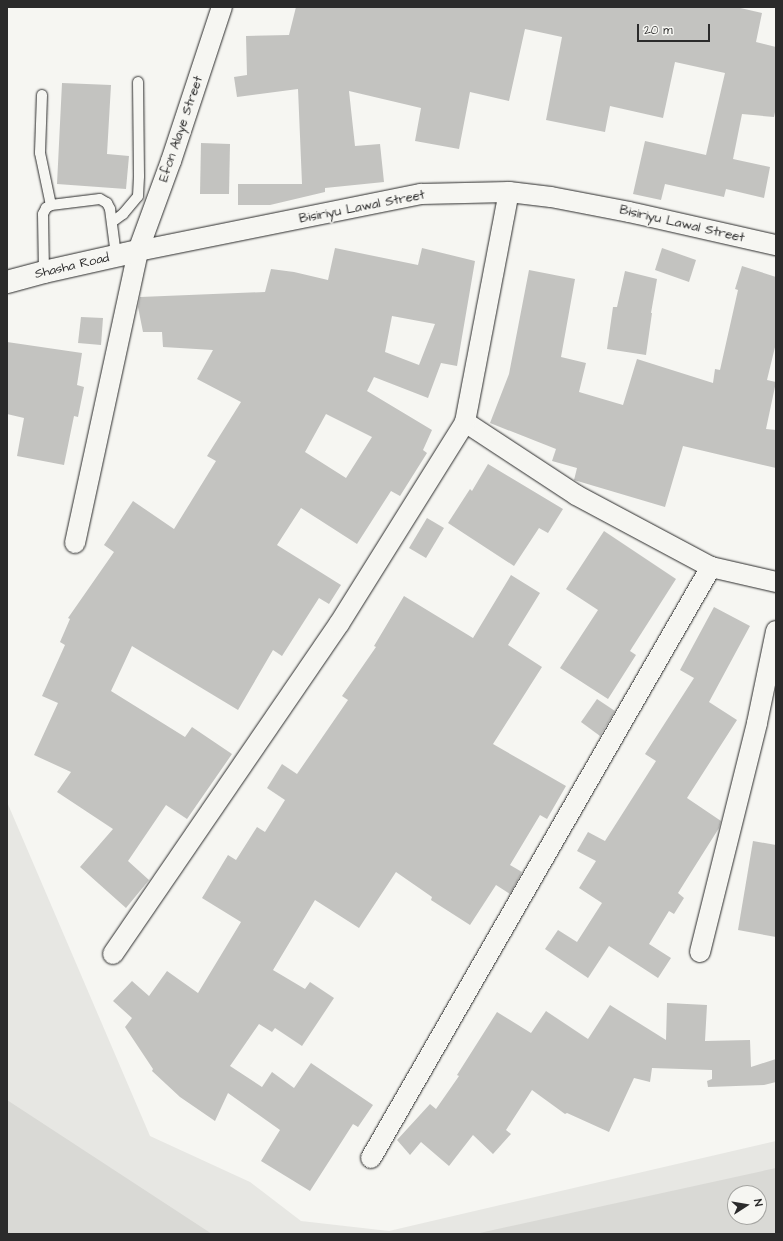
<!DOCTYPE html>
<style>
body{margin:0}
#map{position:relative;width:783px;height:1241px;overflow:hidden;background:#f6f6f2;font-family:"Architects Daughter",sans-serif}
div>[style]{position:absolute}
.built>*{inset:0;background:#e7e7e3}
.green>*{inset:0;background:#d9d9d5}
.building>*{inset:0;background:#c3c3c0}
.roads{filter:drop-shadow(0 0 1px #2b2b2b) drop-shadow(0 0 1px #2b2b2b)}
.lane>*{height:10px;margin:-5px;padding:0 5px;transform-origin:5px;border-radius:5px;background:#f6f6f2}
.street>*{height:20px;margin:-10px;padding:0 10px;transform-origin:10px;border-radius:10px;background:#f6f6f2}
.secondary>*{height:22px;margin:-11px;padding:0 11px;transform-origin:11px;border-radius:11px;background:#f6f6f2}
span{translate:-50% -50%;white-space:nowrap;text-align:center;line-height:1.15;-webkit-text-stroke:3px #f6f6f2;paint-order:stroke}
.street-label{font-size:13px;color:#2b2b2b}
.frame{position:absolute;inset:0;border:8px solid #2b2b2b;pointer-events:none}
.north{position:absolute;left:727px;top:1185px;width:40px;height:40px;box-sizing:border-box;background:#f6f6f2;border:1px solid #a5a5a2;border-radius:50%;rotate:78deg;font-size:11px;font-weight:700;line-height:16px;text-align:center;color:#2b2b2b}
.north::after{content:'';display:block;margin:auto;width:14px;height:18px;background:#2b2b2b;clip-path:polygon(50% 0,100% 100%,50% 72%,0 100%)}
.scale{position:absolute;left:637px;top:24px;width:73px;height:18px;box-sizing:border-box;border:2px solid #2b2b2b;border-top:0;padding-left:5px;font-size:12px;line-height:14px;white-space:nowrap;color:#2b2b2b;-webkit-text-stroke:3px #f6f6f2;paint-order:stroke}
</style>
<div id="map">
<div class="built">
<div style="clip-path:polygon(evenodd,7px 802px,150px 1136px,250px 1182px,301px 1221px,389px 1231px,776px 1141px,776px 1234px,7px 1234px,7px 802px,735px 1193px,759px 1193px,759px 1217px,735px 1217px,735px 1193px)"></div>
</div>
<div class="green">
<div style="clip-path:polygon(7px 1100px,212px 1234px,7px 1234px)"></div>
<div style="clip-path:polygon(evenodd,776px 1168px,776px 1234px,475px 1234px,776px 1168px,735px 1193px,759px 1193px,759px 1217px,735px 1217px,735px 1193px)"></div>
</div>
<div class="building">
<div style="clip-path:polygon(296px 7px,736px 7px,762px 13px,756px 42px,776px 47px,776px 107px,774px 117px,742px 114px,733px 159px,770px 167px,764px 198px,726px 189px,724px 197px,665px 184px,661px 200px,633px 194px,645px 141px,706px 155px,725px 73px,675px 62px,663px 118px,610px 106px,605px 132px,546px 120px,562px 37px,525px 29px,509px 101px,470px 92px,459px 149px,415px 141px,421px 108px,349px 91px,355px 146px,380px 144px,384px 182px,325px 188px,325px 192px,270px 205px,238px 205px,238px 184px,302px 184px,298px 89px,237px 97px,234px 77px,247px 75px,246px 36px,289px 35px)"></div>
<div style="clip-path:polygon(62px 83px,111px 85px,107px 154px,129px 156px,126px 189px,57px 184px)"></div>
<div style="clip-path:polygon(201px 143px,230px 144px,229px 194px,200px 194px)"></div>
<div style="clip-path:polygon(evenodd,335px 248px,418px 265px,422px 248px,475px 261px,457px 366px,441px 363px,428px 398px,374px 377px,367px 391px,432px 430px,423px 450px,427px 453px,400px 496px,391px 491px,357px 544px,301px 508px,277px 545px,341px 585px,329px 604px,319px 598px,282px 656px,273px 650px,238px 710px,132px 646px,111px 691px,185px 737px,192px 727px,232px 754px,187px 819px,166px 805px,128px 861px,149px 880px,126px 908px,80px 867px,113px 829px,57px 792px,71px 772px,34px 755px,58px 703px,42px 696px,65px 645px,60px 642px,70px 619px,68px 618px,114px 552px,104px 545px,133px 501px,174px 529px,216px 461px,207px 456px,241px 402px,197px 379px,213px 350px,163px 347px,162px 332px,143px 332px,138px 307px,140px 297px,265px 292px,271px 269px,294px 272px,328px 280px,335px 248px,392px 316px,435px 324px,419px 365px,385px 352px,392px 316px,335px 248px,326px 414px,372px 437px,346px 478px,305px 452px,326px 414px)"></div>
<div style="clip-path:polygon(662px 248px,696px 260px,689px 282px,655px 270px)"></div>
<div style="clip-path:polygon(742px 266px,776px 277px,776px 343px,767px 380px,776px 382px,766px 429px,776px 430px,776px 468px,683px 446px,665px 507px,574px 480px,577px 468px,552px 461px,556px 449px,490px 423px,509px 374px,529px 270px,575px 279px,561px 357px,586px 363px,579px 392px,623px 405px,637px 359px,713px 383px,715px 369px,720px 370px,738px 290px,735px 289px)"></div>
<div style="clip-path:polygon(625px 271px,657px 279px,651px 313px,652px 313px,646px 355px,607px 349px,613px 307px,617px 307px)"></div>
<div style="clip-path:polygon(81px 317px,103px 318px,101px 345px,78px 343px)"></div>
<div style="clip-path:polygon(7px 342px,82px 353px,77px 385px,84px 387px,78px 417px,74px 416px,64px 465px,17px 456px,24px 418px,7px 414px)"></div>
<div style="clip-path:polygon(488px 464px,563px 509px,548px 533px,539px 528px,514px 566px,448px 523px,470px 489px,472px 491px)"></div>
<div style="clip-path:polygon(427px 518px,444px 528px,426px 558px,409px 548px)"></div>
<div style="clip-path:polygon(604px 531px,676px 579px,630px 651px,636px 655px,608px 699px,560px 668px,598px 610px,566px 589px)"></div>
<div style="clip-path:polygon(511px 575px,540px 593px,508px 645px,542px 667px,493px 744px,566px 786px,547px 819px,540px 815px,510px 865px,522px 872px,510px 894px,496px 885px,470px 925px,431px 900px,432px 897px,396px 872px,359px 928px,315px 900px,273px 970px,305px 989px,310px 982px,334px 998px,302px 1046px,275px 1028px,272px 1032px,259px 1024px,230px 1066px,262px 1087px,272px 1072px,294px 1088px,311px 1063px,373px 1105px,358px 1127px,353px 1124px,310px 1191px,261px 1161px,280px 1130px,228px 1093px,215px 1121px,180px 1097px,152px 1071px,153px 1069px,125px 1027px,132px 1018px,113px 1001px,132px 981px,149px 996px,167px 971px,198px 993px,241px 922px,202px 898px,228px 855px,236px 860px,257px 827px,265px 832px,285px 800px,267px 788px,282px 764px,297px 774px,348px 700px,342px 696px,376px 647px,374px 646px,404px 596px,473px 638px)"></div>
<div style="clip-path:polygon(714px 607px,750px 626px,709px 702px,737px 720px,687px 798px,721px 821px,719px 828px,678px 893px,684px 898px,674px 914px,669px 911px,649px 944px,671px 958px,658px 978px,609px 946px,588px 978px,545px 949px,558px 930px,577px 942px,602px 903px,579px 888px,596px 861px,577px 851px,588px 832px,605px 841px,656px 761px,645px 754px,694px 678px,680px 670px)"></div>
<div style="clip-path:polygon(597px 699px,615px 711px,600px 736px,581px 722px)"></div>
<div style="clip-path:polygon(753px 841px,776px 845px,776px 937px,738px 930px)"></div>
<div style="clip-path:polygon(667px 1003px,707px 1005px,705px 1041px,750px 1040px,751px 1067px,776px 1059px,776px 1082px,764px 1085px,708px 1087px,707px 1081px,712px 1079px,712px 1070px,652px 1068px,650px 1082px,634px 1078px,609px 1132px,567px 1113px,565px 1114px,532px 1090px,506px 1130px,511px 1134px,493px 1154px,473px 1135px,449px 1166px,421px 1142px,410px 1155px,397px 1140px,430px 1104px,436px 1109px,459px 1076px,457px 1075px,497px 1012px,531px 1033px,546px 1011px,588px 1039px,610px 1005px,666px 1040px)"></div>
</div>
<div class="roads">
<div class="lane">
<div style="left:42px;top:95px;width:58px;rotate:92deg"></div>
<div style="left:40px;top:153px;width:53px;rotate:78.1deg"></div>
<div style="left:112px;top:222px;width:14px;rotate:-36deg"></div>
<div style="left:123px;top:214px;width:23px;rotate:-50deg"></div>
<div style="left:138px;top:196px;width:20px;rotate:-87deg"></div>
<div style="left:139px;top:176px;width:94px;rotate:-90.6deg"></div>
<div style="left:44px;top:272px;width:58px;rotate:-91deg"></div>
<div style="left:43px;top:214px;width:7px;rotate:-63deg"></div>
<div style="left:46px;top:208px;width:6px;rotate:-31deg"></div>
<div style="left:51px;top:205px;width:49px;rotate:-7deg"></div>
<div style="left:100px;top:199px;width:8px;rotate:30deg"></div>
<div style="left:107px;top:203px;width:7px;rotate:63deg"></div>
<div style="left:110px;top:209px;width:46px;rotate:82.6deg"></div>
</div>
<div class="street">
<div style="left:138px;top:251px;width:289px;rotate:-11.4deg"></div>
<div style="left:421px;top:194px;width:88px;rotate:-1.3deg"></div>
<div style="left:509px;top:192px;width:42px;rotate:6.8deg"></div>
<div style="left:551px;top:197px;width:79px;rotate:10.9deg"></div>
<div style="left:629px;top:212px;width:151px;rotate:12.7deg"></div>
<div style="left:465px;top:422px;width:133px;rotate:33.3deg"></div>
<div style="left:576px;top:495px;width:153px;rotate:28.1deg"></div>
<div style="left:711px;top:567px;width:67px;rotate:13deg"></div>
<div style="left:75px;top:543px;width:299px;rotate:-77.8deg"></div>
<div style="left:138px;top:251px;width:96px;rotate:-69.9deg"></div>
<div style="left:171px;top:161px;width:162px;rotate:-71.7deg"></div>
<div style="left:700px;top:952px;width:236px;rotate:-76deg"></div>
<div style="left:757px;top:723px;width:94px;rotate:-78.3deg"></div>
<div style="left:113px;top:954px;width:400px;rotate:-55.6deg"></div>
<div style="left:339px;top:624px;width:238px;rotate:-58deg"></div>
<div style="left:465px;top:422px;width:234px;rotate:-79.2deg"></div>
<div style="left:371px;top:1158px;width:682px;rotate:-60.09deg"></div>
</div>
<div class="secondary">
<div style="left:7px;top:282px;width:38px;rotate:-15deg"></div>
<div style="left:44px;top:272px;width:96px;rotate:-12.6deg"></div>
</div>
</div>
<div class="street-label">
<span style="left:181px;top:129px;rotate:-71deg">Efon Alaye Street</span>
<span style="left:362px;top:207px;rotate:-11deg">Bisiriyu Lawal Street</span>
<span style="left:682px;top:224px;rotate:13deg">Bisiriyu Lawal Street</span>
<span style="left:72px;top:266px;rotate:-13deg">Shasha Road</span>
</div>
<div class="frame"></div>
<div class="north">N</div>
<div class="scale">20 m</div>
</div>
